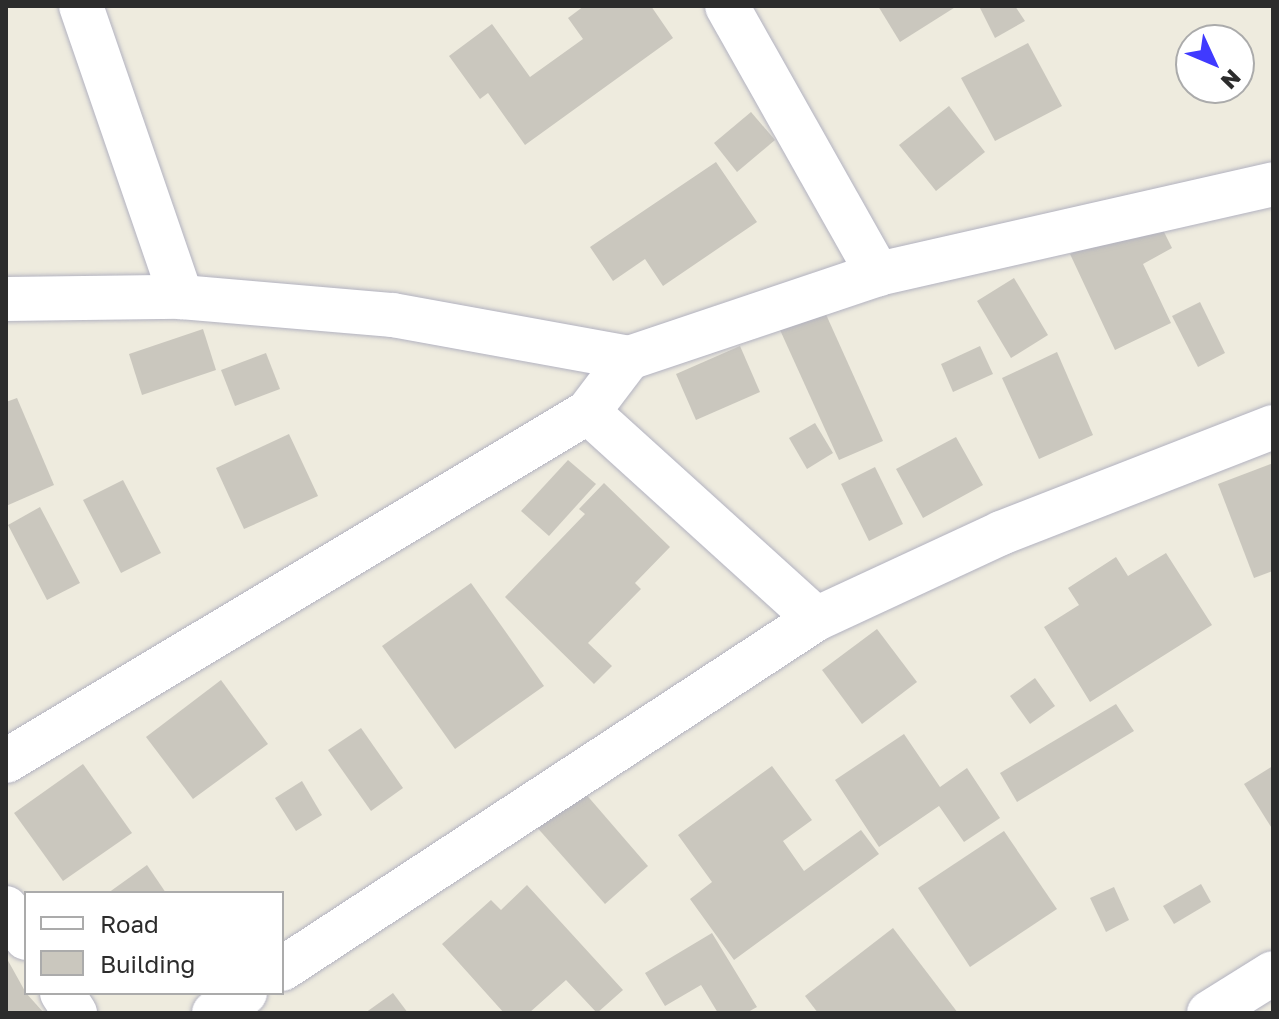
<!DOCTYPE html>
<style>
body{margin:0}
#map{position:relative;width:1279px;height:1019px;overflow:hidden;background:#eeebde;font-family:"Golos Text",sans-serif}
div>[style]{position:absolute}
.building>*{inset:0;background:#cac7be}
.roads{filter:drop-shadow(0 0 2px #b2b2c0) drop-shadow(0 0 2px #b2b2c0)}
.street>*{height:44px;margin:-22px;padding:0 22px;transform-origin:22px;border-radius:22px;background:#fff}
span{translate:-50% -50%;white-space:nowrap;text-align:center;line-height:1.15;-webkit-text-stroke:8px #fff;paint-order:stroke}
.frame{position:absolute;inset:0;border:8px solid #2c2c2c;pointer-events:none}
.legend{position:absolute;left:24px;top:891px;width:260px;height:104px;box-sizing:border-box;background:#fff;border:2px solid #ababab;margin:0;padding:10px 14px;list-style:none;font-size:24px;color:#2c2c2c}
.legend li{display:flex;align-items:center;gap:16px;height:40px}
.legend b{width:40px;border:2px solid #ababab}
.north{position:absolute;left:1175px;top:24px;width:80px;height:80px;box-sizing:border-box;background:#fff;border:2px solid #ababab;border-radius:50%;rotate:134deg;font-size:22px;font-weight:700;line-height:32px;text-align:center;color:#2c2c2c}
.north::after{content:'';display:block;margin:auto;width:28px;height:36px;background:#403aff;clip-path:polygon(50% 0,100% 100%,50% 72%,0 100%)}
</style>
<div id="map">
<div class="building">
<div style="clip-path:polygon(584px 6px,651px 6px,673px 38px,525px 145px,488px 93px,480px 99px,449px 56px,492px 24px,530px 77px,583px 39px,568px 18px)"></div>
<div style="clip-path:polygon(878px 6px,957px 6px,900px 42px)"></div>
<div style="clip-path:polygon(979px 6px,1015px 6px,1025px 21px,995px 38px)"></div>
<div style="clip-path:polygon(1028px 43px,1062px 106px,995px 141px,961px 78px)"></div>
<div style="clip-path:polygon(949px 106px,985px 152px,936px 191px,899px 145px)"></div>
<div style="clip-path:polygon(751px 112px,775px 140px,737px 172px,714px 143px)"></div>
<div style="clip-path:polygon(716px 162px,757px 222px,663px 286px,645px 259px,613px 281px,590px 247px)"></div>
<div style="clip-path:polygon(1155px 214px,1172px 248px,1143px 264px,1171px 323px,1115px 350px,1070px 254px)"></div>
<div style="clip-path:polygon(1014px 278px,1048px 335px,1011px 358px,977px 301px)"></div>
<div style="clip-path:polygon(1200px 302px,1225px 353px,1198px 367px,1172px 316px)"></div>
<div style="clip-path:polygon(824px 310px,883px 441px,839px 460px,780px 330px)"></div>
<div style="clip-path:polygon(203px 329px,216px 370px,142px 395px,129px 354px)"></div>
<div style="clip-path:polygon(740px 346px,760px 392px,696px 420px,676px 374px)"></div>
<div style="clip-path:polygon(980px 346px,993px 374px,953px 392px,941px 364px)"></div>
<div style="clip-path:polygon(1057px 352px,1093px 435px,1039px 459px,1002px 378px)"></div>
<div style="clip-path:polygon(266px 353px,280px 389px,235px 406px,221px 370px)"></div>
<div style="clip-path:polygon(17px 398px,54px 485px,6px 506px,6px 402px)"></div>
<div style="clip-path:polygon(815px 423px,833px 453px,807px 469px,789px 438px)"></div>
<div style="clip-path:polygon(289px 434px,318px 496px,244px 529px,216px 468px)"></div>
<div style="clip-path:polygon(956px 437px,983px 485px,923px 518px,896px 469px)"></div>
<div style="clip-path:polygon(568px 460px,596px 484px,549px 536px,521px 511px)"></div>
<div style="clip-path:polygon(1273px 463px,1273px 571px,1254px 578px,1218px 484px)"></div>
<div style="clip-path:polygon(875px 467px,903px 524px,869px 541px,841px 484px)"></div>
<div style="clip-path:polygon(123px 480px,161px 553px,121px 573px,83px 500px)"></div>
<div style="clip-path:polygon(604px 483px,670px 547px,635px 583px,641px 589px,588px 643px,612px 666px,594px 684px,505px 597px,585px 514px,579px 509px)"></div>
<div style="clip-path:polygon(40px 507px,80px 583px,47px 600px,8px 525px)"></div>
<div style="clip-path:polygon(1166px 553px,1212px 625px,1090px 702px,1044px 627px,1079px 605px,1068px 588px,1116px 557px,1128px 576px)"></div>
<div style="clip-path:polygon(471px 583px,544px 686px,455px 749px,382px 646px)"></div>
<div style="clip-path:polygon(877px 629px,917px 682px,862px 724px,822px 670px)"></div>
<div style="clip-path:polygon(1035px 678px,1055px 706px,1030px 724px,1010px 696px)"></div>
<div style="clip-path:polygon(221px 680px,268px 744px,193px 799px,146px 737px)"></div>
<div style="clip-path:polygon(1116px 704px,1134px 731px,1017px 802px,1000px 773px)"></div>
<div style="clip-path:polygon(361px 728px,403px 788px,371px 811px,328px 750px)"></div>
<div style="clip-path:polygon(904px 734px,940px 787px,967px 768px,1000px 818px,964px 842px,939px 806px,879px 847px,835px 780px)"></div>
<div style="clip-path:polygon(83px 764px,132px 833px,63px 881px,14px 813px)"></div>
<div style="clip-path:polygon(772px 766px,812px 820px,783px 841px,804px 871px,861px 830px,879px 854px,734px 960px,690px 899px,712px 882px,678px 835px)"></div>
<div style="clip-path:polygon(1273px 766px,1273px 830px,1244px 784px)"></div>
<div style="clip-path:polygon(302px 781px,322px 815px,296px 831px,275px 798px)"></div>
<div style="clip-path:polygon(578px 785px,648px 866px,605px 904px,534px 824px)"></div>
<div style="clip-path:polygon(1004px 831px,1057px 909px,970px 967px,918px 888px)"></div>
<div style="clip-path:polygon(147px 865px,166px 893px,108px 893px)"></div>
<div style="clip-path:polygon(1201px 884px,1211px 902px,1174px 924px,1163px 906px)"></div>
<div style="clip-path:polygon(527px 885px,623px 990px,597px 1013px,566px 980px,529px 1013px,504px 1013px,442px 944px,491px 900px,501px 910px)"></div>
<div style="clip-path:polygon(1114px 887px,1129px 920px,1106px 932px,1090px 898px)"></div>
<div style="clip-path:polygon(893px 928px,958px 1013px,818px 1013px,805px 996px)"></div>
<div style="clip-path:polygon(712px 933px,757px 1007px,746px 1013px,718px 1013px,701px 985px,665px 1006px,645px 973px)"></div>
<div style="clip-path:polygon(6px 957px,26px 993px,44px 1013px,6px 1013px)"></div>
<div style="clip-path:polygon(393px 993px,408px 1013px,365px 1013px)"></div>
</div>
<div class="roads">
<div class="street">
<div style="left:81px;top:6px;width:308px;rotate:71deg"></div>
<div style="left:727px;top:6px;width:308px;rotate:60.6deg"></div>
<div style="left:6px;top:299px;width:175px;rotate:-0.7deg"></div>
<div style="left:181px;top:297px;width:213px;rotate:4.9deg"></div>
<div style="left:393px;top:315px;width:240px;rotate:10.3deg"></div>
<div style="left:588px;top:412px;width:308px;rotate:42.2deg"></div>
<div style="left:6px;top:761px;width:679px;rotate:-30.95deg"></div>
<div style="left:588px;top:412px;width:68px;rotate:-52.8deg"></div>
<div style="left:629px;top:358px;width:263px;rotate:-18.6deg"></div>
<div style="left:878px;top:274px;width:405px;rotate:-12.8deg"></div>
<div style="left:6px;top:908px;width:36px;rotate:56deg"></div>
<div style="left:282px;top:969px;width:638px;rotate:-33.24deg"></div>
<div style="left:816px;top:619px;width:204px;rotate:-24.9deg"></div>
<div style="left:1001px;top:533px;width:292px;rotate:-21.3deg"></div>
<div style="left:62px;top:993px;width:24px;rotate:57deg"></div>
<div style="left:214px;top:1013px;width:37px;rotate:-33deg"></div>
<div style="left:1209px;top:1013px;width:75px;rotate:-32deg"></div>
</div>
</div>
<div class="frame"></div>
<ul class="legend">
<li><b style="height:10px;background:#fff"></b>Road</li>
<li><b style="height:22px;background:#cac7be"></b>Building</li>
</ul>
<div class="north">N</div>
</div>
